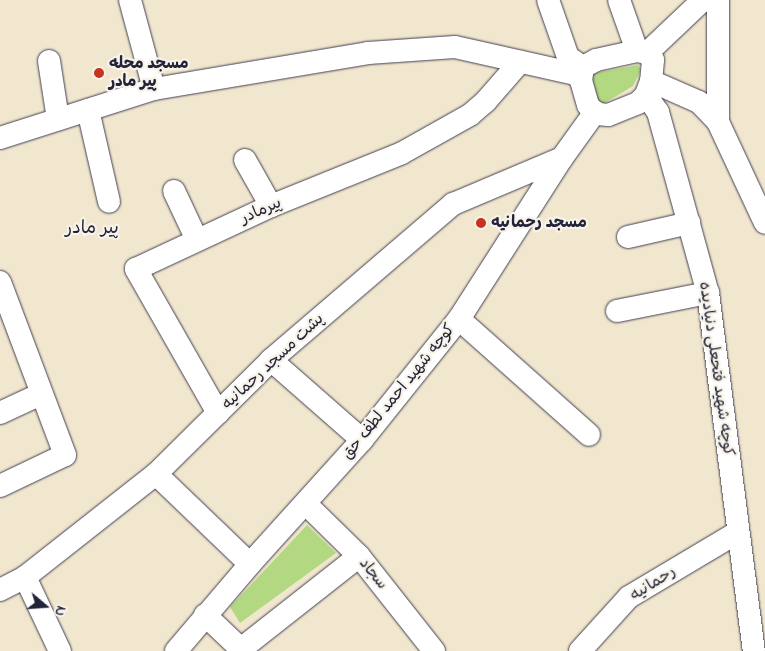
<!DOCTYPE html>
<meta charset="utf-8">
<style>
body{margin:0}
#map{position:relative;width:765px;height:651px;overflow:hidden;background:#f1e6ce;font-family:"Indie Flower","Playpen Sans Arabic",sans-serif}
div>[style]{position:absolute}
.green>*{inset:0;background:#b2d881}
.roads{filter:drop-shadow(0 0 1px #413f51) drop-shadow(0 0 1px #413f51)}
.street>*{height:22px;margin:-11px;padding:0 11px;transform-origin:11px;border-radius:11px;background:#fff}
.dots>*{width:14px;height:14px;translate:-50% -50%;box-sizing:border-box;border:2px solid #f7f3e8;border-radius:50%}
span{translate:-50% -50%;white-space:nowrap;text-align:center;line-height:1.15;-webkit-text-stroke:4.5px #f7f3e8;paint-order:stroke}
.poi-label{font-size:16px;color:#22223b;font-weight:700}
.left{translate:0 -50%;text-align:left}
.street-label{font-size:16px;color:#22223b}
.neighbourhood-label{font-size:18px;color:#22223b}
.north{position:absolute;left:20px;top:581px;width:50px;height:50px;-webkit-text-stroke:4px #f7f3e8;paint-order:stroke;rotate:108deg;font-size:14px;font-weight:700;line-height:20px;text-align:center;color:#22223b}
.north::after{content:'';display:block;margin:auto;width:18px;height:22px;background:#22223b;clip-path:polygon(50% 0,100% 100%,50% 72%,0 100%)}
</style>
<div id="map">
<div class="green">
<div style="clip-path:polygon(638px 65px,641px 70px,633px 86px,603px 104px,597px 101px,592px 77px,594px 73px)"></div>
<div style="clip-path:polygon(307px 525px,336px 553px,240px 623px,230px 607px)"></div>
</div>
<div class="roads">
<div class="street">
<div style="left:130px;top:0;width:92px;rotate:74.9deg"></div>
<div style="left:548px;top:0;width:60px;rotate:70.7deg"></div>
<div style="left:568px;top:57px;width:18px;rotate:34deg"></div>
<div style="left:619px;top:0;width:54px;rotate:70.6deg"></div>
<div style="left:637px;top:51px;width:10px;rotate:11deg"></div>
<div style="left:647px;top:53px;width:9px;rotate:49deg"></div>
<div style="left:653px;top:60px;width:21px;rotate:95deg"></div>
<div style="left:651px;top:81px;width:15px;rotate:110deg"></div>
<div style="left:646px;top:95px;width:11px;rotate:135deg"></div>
<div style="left:638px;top:103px;width:32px;rotate:158deg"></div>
<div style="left:608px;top:115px;width:10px;rotate:-174deg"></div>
<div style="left:598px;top:114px;width:7px;rotate:-146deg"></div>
<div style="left:592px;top:110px;width:6px;rotate:-129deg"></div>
<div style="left:588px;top:105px;width:25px;rotate:-106deg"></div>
<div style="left:581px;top:81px;width:14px;rotate:-82deg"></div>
<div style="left:583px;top:67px;width:15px;rotate:-28deg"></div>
<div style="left:596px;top:60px;width:42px;rotate:-12.4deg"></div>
<div style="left:647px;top:53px;width:77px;rotate:-43.4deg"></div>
<div style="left:49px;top:61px;width:59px;rotate:81.2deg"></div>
<div style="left:651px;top:81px;width:52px;rotate:23.6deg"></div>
<div style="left:699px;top:102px;width:28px;rotate:46deg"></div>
<div style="left:718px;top:122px;width:111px;rotate:65deg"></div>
<div style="left:646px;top:95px;width:21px;rotate:55deg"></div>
<div style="left:658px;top:112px;width:188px;rotate:74.6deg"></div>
<div style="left:708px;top:293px;width:361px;rotate:82.7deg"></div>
<div style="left:88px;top:110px;width:94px;rotate:77.1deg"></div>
<div style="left:718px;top:122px;width:122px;rotate:-90deg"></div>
<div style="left:0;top:138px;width:162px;rotate:-17.7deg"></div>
<div style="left:154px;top:89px;width:217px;rotate:-9.5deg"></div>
<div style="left:368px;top:53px;width:87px;rotate:-3.9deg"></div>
<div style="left:455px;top:47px;width:128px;rotate:12.6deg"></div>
<div style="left:245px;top:160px;width:53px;rotate:60.5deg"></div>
<div style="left:174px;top:191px;width:54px;rotate:64.9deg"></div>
<div style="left:628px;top:237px;width:63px;rotate:-12.9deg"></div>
<div style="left:0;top:282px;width:185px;rotate:69.4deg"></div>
<div style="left:65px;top:455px;width:72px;rotate:154.5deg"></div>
<div style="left:617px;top:311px;width:93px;rotate:-11.2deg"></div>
<div style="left:459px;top:319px;width:174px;rotate:41.7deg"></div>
<div style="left:271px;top:360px;width:121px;rotate:41.3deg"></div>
<div style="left:0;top:413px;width:45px;rotate:-24.9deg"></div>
<div style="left:218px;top:413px;width:166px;rotate:-119.7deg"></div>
<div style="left:136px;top:269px;width:149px;rotate:-25deg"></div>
<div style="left:271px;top:206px;width:141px;rotate:-22deg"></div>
<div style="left:402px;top:153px;width:78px;rotate:-29.2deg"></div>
<div style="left:470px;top:115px;width:21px;rotate:-41deg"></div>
<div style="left:486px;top:101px;width:52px;rotate:-48.9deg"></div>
<div style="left:156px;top:474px;width:130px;rotate:43.8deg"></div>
<div style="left:306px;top:504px;width:74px;rotate:44.5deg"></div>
<div style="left:359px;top:556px;width:121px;rotate:51.7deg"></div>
<div style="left:25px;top:577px;width:82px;rotate:64.7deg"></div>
<div style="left:0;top:590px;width:28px;rotate:-27deg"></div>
<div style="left:25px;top:577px;width:167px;rotate:-38.2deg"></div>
<div style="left:156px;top:474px;width:162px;rotate:-44.7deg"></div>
<div style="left:271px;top:360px;width:240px;rotate:-40.6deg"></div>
<div style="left:453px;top:204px;width:118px;rotate:-22.9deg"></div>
<div style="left:205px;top:615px;width:52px;rotate:43.5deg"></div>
<div style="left:241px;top:649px;width:150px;rotate:-38.2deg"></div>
<div style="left:176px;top:651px;width:114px;rotate:-49.6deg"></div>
<div style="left:250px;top:564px;width:167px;rotate:-47.9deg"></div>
<div style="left:362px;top:440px;width:155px;rotate:-51.3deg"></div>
<div style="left:459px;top:319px;width:191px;rotate:-57.4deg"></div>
<div style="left:562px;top:158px;width:57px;rotate:-54.3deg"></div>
<div style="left:580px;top:651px;width:73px;rotate:-47.8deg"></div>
<div style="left:629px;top:597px;width:127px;rotate:-30.8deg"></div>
</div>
</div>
<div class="dots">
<div style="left:99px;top:73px;background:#c8321e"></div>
<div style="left:481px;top:223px;background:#c8321e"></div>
</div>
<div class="poi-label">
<span class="left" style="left:109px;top:73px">مسجد محله<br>پیر مادر</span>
<span class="left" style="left:491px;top:223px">مسجد رحمانیه</span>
</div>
<div class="street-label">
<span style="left:261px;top:211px;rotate:-24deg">پیرمادر</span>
<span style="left:273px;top:362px;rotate:-43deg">پشت مسجد رحمانیه</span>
<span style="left:716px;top:369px;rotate:82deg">کوچه شهید فتحعلی دنیادیده</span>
<span style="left:399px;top:392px;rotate:-51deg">کوچه شهید احمد لطف حق</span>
<span style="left:373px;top:574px;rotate:51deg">سجاد</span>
<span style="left:653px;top:584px;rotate:-32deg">رحمانیه</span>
</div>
<div class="neighbourhood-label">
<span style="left:92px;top:229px">پیر مادر</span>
</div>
<div class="north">N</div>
</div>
